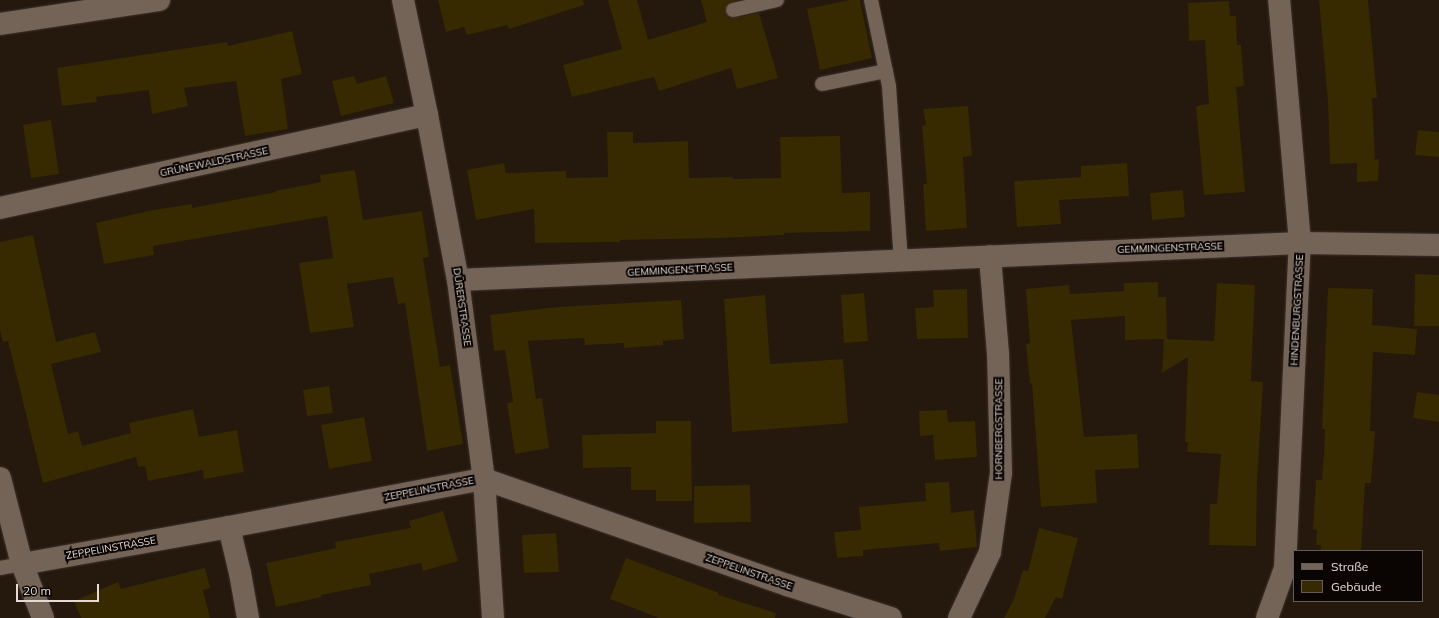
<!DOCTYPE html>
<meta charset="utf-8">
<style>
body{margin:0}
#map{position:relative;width:1439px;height:618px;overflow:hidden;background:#25180d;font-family:Mulish,sans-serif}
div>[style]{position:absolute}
.building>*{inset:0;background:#372900}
.roads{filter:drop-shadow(0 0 1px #3d332f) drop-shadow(0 0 1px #3d332f)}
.lane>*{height:14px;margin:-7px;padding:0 7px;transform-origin:7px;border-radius:7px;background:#746357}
.street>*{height:22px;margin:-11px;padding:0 11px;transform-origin:11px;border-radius:11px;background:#746357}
.secondary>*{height:22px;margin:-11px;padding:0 11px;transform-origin:11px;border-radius:11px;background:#746357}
span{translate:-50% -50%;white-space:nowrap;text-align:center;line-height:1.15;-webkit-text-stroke:4px #0a0503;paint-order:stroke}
.street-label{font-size:10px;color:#e5dbd4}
.legend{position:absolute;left:1293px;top:550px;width:130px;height:52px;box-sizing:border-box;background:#0a0503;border:1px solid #625b57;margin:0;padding:5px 7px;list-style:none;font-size:12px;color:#e5dbd4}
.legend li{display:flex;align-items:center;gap:8px;height:20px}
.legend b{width:20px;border:1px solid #625b57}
.scale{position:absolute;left:16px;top:584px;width:83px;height:18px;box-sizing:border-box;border:2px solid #e5dbd4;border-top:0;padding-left:5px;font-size:12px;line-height:14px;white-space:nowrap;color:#e5dbd4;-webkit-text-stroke:3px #0a0503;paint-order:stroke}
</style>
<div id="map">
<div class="building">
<div style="clip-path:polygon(438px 0,583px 0,584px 5px,509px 29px,507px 25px,467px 35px,464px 27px,446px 32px)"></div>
<div style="clip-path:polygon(608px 0,637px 0,648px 40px,707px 22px,701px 0,739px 0,728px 4px,725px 12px,730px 18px,734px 18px,759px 13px,778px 78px,737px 89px,731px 68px,659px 91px,654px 77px,572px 97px,563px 65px,622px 49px)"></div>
<div style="clip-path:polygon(850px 0,860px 0,872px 58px,820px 70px,807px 9px)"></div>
<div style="clip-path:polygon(1319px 0,1368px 0,1377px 98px,1372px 98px,1375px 160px,1379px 159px,1378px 181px,1357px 182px,1357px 163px,1330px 164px,1328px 102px)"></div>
<div style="clip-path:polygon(1229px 1px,1230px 16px,1236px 16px,1237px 45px,1241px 45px,1244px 86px,1236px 87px,1245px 192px,1204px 195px,1196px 106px,1209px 104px,1205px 40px,1189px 41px,1188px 3px)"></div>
<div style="clip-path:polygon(292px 31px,302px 74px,281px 79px,288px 129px,245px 136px,236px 81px,184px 88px,188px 106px,152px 114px,149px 90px,96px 97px,97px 102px,62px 106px,57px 68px,227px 42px,228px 46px)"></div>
<div style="clip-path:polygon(354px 76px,357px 84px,386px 76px,394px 103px,341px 116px,332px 81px)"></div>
<div style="clip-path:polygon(968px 106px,972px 156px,963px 157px,967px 228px,926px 231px,923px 184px,927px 184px,922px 126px,926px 125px,923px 109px)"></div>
<div style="clip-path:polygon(51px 120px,59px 174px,31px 178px,23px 125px)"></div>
<div style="clip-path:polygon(1418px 130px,1439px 132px,1439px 157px,1415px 155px)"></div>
<div style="clip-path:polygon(607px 132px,633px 132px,633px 143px,688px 141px,689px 178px,733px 177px,733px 179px,781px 178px,780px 137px,840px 136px,842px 193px,870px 192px,870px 231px,784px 233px,784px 235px,721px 238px,620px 240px,620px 242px,535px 243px,534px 209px,476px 220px,467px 170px,504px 163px,506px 173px,566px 171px,566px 178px,608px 177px)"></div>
<div style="clip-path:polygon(1127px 163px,1129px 196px,1059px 200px,1061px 224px,1017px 227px,1014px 181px,1081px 177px,1081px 166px)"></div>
<div style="clip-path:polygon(355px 170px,363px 220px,422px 211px,429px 257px,423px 258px,440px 367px,450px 365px,463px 444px,427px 451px,405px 303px,398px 304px,393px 277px,347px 284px,354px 327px,310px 333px,299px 263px,333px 258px,327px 216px,153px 246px,154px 255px,104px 264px,96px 223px,153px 210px,192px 204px,192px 208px,276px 192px,275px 191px,321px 182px,320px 175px)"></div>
<div style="clip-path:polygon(1183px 190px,1185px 217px,1152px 220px,1150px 193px)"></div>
<div style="clip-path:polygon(33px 235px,56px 342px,95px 332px,101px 352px,51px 364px,68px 434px,78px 431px,82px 446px,131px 433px,129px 423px,193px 409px,199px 437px,237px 430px,244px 472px,204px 479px,203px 470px,148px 481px,145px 466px,138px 467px,136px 457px,43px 483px,8px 341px,3px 342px,0 330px,0 242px)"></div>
<div style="clip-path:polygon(1415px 274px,1439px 275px,1439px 326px,1414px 326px)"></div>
<div style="clip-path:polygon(1158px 282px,1158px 297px,1166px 297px,1167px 339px,1214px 341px,1217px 283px,1255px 285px,1251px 381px,1263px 382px,1257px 480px,1256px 546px,1209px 545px,1210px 504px,1217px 504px,1221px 454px,1187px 452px,1188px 442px,1185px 442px,1188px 357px,1162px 373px,1164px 339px,1125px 340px,1125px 316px,1071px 320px,1084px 437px,1137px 434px,1139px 468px,1095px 470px,1097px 503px,1041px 507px,1032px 383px,1030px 384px,1026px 344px,1030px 343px,1026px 289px,1069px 285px,1070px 294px,1124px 291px,1124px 283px)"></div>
<div style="clip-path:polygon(1328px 288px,1373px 289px,1372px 325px,1417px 329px,1415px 355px,1373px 352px,1370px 431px,1375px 431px,1371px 483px,1365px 483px,1361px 551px,1320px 551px,1321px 545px,1316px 545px,1317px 530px,1313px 529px,1316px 480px,1322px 480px,1324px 453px,1325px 429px,1322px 429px)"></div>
<div style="clip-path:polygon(967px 289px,968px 338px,917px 339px,915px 308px,934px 307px,933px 290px)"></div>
<div style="clip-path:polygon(864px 293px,868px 341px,844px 343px,841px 295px)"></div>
<div style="clip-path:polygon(765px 295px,770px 364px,843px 359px,848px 423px,732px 432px,724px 299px)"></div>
<div style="clip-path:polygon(681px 300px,684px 339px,663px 341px,663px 345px,624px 348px,624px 343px,585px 345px,584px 338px,528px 341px,536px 399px,542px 398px,549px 448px,515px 454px,507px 403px,513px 402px,505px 350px,494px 351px,490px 315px,557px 307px)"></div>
<div style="clip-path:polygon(329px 386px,333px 413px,307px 416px,303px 390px)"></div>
<div style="clip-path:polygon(1417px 392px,1439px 395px,1439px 422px,1413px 418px)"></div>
<div style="clip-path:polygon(947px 410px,948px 422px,975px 421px,977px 457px,935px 460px,933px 435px,920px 436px,919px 411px)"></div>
<div style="clip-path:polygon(364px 417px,372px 461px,329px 469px,321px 425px)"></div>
<div style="clip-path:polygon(656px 421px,691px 421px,692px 501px,656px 501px,656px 490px,631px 490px,631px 467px,583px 468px,582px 435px,656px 433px)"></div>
<div style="clip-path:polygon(949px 482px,951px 513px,974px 510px,977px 547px,940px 551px,939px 543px,863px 550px,863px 556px,837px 558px,834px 532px,861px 530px,859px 507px,926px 501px,925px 483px)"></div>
<div style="clip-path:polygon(750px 485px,751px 522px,694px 523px,694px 486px)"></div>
<div style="clip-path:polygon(443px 511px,458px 561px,423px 571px,421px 563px,369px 574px,371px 585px,321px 595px,322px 597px,276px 607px,266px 563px,336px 548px,335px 542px,411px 528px,409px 521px)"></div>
<div style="clip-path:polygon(1039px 528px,1078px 538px,1062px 599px,1056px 597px,1045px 618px,1004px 618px,1014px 599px,1023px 570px,1028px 571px)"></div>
<div style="clip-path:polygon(556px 533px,559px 572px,524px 573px,522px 535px)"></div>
<div style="clip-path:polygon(626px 558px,719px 593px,718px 595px,776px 613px,775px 618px,659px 618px,610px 599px)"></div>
<div style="clip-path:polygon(205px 568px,210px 588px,203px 590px,210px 618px,81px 618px,74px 601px,118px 582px,121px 589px)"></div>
</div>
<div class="roads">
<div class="lane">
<div style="left:871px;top:0;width:88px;rotate:78.2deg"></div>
<div style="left:889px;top:86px;width:174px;rotate:86.1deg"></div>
<div style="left:733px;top:10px;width:45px;rotate:-12.8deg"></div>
<div style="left:822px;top:84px;width:65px;rotate:-11.5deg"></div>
<div style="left:0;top:568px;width:22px;rotate:-10deg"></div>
</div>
<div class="street">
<div style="left:403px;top:0;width:117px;rotate:78.2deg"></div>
<div style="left:427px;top:115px;width:168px;rotate:79.4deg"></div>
<div style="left:458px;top:280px;width:201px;rotate:82.6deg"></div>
<div style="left:484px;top:479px;width:139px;rotate:86.3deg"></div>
<div style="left:0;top:208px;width:437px;rotate:-12.3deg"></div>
<div style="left:458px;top:280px;width:843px;rotate:-2.52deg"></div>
<div style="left:1300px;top:243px;width:139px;rotate:0.8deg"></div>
<div style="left:0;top:478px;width:89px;rotate:75.7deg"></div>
<div style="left:22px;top:564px;width:58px;rotate:68.7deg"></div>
<div style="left:229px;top:527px;width:47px;rotate:76.6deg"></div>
<div style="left:240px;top:573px;width:46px;rotate:79.9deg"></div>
<div style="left:22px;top:564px;width:210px;rotate:-10.1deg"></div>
<div style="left:229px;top:527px;width:259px;rotate:-10.7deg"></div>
<div style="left:484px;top:479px;width:321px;rotate:19.3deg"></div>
<div style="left:787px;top:585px;width:109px;rotate:17.6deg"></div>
<div style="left:959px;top:618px;width:73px;rotate:-64.8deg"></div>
<div style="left:990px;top:552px;width:80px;rotate:-82.1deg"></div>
<div style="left:1001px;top:473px;width:119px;rotate:-91.4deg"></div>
<div style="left:998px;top:354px;width:98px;rotate:-94.7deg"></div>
<div style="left:1267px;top:618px;width:53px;rotate:-70.2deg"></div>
<div style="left:1285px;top:568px;width:325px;rotate:-87.4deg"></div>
<div style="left:1300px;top:243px;width:244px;rotate:-94.9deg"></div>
</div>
<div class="secondary">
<div style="left:0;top:24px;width:161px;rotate:-8.6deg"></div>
</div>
</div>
<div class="street-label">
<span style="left:214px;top:162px;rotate:-12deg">GRÜNEWALDSTRASSE</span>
<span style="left:1170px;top:248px;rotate:-2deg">GEMMINGENSTRASSE</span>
<span style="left:680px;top:270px;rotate:-3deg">GEMMINGENSTRASSE</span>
<span style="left:462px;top:307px;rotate:82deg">DÜRERSTRASSE</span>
<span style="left:1297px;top:310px;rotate:-87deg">HINDENBURGSTRASSE</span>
<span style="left:999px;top:429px;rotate:-90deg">HORNBERGSTRASSE</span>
<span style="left:429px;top:489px;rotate:-11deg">ZEPPELINSTRASSE</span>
<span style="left:111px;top:548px;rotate:-10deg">ZEPPELINSTRASSE</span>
<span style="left:749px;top:572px;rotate:19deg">ZEPPELINSTRASSE</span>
</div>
<ul class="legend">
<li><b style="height:5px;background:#746357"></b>Straße</li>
<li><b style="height:11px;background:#372900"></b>Gebäude</li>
</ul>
<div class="scale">20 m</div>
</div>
